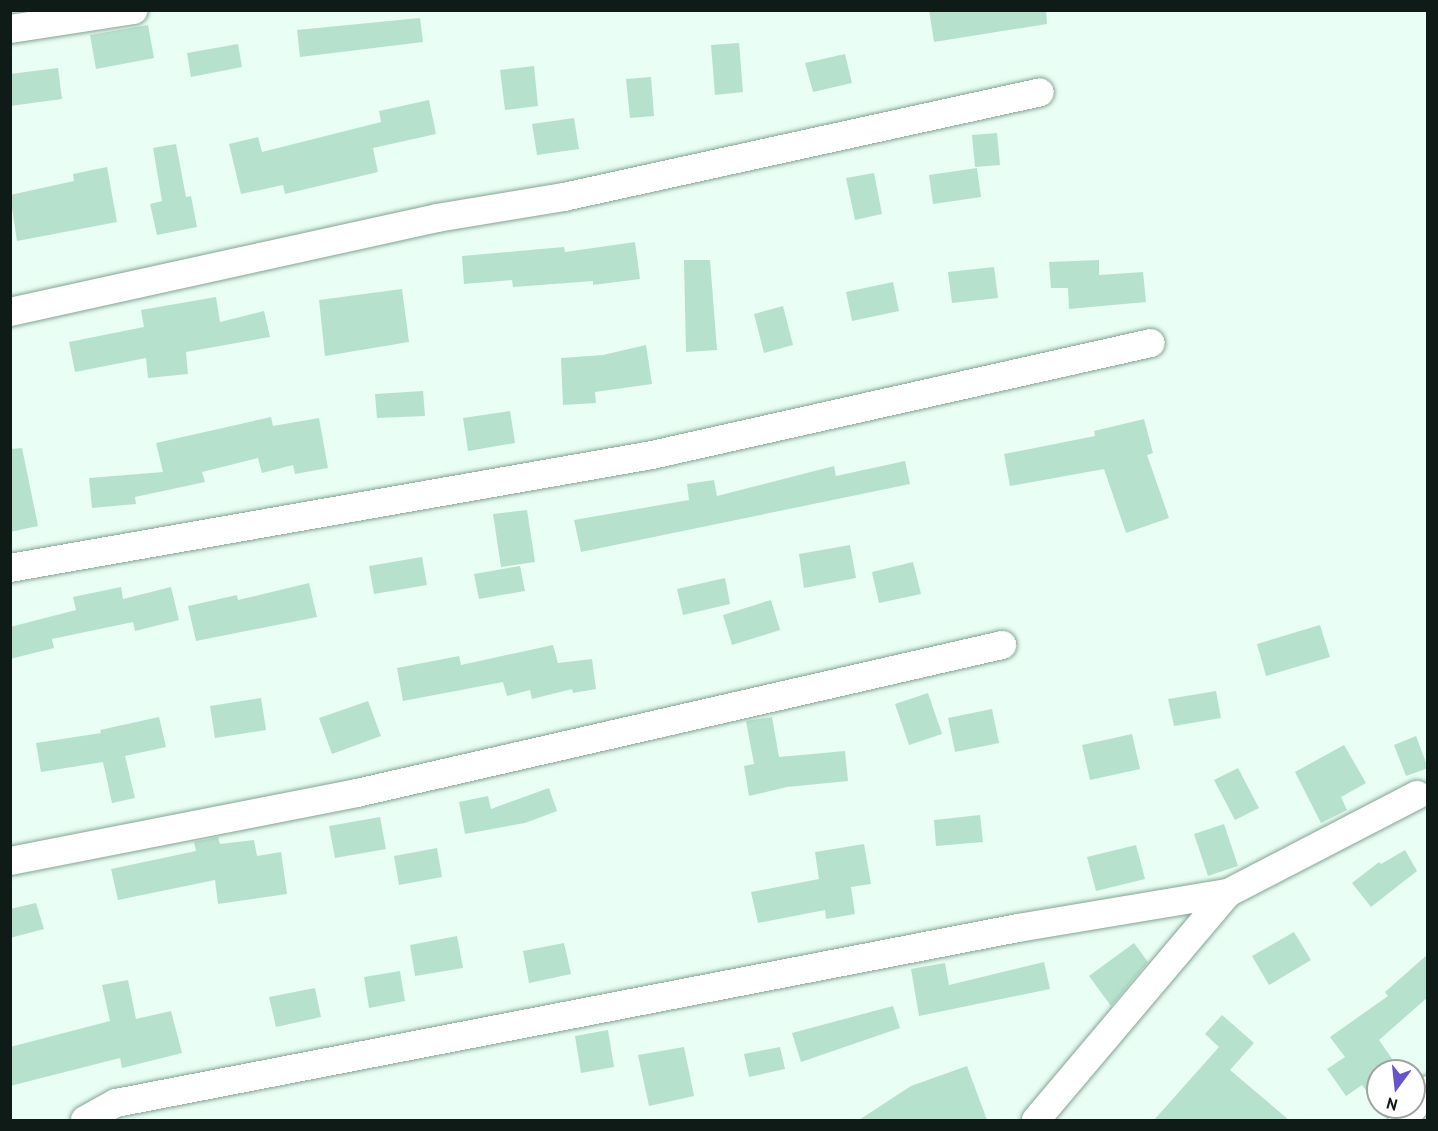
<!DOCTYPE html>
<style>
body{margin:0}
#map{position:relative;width:1438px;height:1131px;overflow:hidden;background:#e9fef4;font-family:"PT Sans",sans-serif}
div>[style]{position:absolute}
.building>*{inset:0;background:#b6e2cd}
.roads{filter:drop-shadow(0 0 2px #83a494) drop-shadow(0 0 2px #83a494)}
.street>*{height:28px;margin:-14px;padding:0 14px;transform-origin:14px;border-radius:14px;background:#fff}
span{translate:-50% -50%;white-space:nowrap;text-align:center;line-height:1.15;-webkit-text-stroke:6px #fff;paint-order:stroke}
.frame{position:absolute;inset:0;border:12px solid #0f1b16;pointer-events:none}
.north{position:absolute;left:1366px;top:1059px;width:60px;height:60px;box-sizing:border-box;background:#fff;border:2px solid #9fa4a2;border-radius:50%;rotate:195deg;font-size:16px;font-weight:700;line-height:24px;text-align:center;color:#0f1b16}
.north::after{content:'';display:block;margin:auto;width:21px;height:27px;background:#6753cc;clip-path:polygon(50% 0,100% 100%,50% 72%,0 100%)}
</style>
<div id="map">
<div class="building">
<div style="clip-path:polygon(929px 10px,1046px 10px,1047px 24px,934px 42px)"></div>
<div style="clip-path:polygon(420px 18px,423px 42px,300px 57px,297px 30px)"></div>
<div style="clip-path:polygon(148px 25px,154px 58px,96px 69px,90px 35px)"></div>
<div style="clip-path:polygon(739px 43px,743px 92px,715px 95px,711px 45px)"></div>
<div style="clip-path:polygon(238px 44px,242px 67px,191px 77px,187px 53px)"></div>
<div style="clip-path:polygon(845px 54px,852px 83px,813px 92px,805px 63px)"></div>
<div style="clip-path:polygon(534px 66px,538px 106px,505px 110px,500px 70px)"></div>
<div style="clip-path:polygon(58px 68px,62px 99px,10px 106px,10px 74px)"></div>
<div style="clip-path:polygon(651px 77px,654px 116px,630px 118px,626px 79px)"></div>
<div style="clip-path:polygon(429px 100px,436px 134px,373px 148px,378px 172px,285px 194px,283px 185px,241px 194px,229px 144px,258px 137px,262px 152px,381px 122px,379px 111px)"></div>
<div style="clip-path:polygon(574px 118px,579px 149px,537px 155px,532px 124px)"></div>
<div style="clip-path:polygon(997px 133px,1000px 165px,975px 167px,972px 135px)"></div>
<div style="clip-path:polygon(176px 144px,186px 197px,191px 196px,197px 227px,157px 235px,150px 204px,162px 201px,153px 148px)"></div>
<div style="clip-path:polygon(107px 167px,117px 222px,17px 241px,10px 195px,74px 181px,73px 174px)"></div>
<div style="clip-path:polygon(977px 168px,981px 197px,933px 204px,929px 175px)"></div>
<div style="clip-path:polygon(874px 173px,882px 214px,855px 220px,846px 178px)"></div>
<div style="clip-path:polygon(635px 242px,640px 279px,593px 285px,593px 281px,513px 287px,512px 280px,464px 284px,462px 256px,564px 247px,565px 252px)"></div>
<div style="clip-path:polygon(684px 260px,710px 260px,717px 350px,686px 352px)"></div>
<div style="clip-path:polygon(1099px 260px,1099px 275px,1143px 272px,1146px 302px,1069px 309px,1068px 288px,1051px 288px,1049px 262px)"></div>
<div style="clip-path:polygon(994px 267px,998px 298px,952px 303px,948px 272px)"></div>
<div style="clip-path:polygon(893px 282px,899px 311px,852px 321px,846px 292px)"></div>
<div style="clip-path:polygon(402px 289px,409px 342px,325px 356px,319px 300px)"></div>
<div style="clip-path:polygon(216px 297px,220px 322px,264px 311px,270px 337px,186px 352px,188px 374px,148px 378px,146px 358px,75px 372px,69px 342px,144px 327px,141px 310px)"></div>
<div style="clip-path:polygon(783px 306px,793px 345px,764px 353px,754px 314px)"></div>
<div style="clip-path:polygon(646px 345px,652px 384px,595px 392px,596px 403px,563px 405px,561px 358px,603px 355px)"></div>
<div style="clip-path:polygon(423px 391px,425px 416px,377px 418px,375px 394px)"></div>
<div style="clip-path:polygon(510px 411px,515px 443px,468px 451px,463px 418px)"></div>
<div style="clip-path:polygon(271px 417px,273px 426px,319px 418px,328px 468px,295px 474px,293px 465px,262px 473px,258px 458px,202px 472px,205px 482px,135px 497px,136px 504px,92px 508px,89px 478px,163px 472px,156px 443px)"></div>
<div style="clip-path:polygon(1144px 419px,1153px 453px,1147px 455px,1169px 518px,1126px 533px,1104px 469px,1010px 486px,1004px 454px,1095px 436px,1094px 431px)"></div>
<div style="clip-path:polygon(22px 448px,38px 526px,10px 532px,10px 449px)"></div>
<div style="clip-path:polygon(905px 461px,910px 484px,581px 552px,574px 520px,689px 500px,687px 484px,714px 480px,717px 496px,834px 466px,836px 476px)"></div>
<div style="clip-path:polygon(527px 510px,535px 562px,501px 567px,493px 514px)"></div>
<div style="clip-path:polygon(850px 545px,856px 578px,804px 588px,799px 554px)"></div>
<div style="clip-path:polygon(422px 557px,427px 585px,374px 594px,369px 566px)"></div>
<div style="clip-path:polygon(913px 562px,921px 594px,879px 603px,872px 572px)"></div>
<div style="clip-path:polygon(520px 566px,525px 591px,479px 599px,474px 574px)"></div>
<div style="clip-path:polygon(725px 578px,730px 604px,683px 615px,677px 589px)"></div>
<div style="clip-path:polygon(309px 583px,317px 617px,196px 641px,188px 606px,237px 595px,238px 600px)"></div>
<div style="clip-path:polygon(121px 587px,123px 599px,171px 587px,179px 620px,135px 631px,133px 622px,52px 639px,54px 648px,10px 659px,10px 627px,76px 610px,73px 597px)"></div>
<div style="clip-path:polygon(771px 600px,780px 630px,732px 645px,723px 615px)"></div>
<div style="clip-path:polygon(1320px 625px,1330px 657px,1266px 676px,1257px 644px)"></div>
<div style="clip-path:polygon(553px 645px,558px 663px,592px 659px,596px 689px,573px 693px,572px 689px,532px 699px,530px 690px,507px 696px,503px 682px,403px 701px,397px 668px,459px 656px,461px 665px)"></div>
<div style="clip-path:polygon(1216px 691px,1221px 718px,1174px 726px,1168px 699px)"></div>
<div style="clip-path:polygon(928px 693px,942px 734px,909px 745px,895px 704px)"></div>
<div style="clip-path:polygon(261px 698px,266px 730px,215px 738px,210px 706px)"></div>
<div style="clip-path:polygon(368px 701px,381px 736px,332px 754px,319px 718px)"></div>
<div style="clip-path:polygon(992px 709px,999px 743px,955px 752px,948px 718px)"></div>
<div style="clip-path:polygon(159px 717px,166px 747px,125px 756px,135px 798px,112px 803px,103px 762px,41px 772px,36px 743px,101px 733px,100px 730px)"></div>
<div style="clip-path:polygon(772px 717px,779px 757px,845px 751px,848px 781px,787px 787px,749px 796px,744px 766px,754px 764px,746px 721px)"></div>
<div style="clip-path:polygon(1132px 734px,1140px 769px,1090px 780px,1082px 745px)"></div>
<div style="clip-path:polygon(1416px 736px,1428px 768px,1406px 776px,1394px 745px)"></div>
<div style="clip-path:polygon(1344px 745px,1366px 783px,1341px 797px,1347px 810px,1321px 823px,1295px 772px)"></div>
<div style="clip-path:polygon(1238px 768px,1259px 808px,1235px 820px,1214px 780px)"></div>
<div style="clip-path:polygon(549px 788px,557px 811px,525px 823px,465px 834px,459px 802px,488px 796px,491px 809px)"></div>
<div style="clip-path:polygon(980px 815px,983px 842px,936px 846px,934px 820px)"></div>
<div style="clip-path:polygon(380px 817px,386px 849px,335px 858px,329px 826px)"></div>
<div style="clip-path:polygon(1224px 824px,1238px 866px,1208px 876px,1194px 834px)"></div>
<div style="clip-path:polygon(218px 837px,220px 844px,254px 840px,257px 856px,281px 852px,287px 894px,218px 904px,215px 880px,118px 900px,111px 869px,196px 851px,194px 842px)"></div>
<div style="clip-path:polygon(864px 844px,871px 884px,851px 887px,855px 914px,826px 919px,825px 910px,758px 923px,751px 892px,819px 879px,815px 852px)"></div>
<div style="clip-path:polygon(1136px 845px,1145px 879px,1096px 891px,1087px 857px)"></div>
<div style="clip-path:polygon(437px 848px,442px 877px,399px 885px,394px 856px)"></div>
<div style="clip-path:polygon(1405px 850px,1417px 871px,1371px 907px,1352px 883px,1379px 862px,1381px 864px)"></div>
<div style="clip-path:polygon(36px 903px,44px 929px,10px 938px,10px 909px)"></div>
<div style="clip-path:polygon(1294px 932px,1311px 960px,1269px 985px,1252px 956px)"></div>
<div style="clip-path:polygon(457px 936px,463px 968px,415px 976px,410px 945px)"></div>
<div style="clip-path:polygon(564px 943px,571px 974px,529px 983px,523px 951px)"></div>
<div style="clip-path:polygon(1134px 943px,1148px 962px,1111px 1006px,1089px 976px)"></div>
<div style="clip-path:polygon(1428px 954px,1428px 997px,1379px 1040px,1395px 1063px,1378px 1071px,1378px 1107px,1362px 1085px,1346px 1096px,1327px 1069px,1345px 1057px,1330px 1037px,1388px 996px,1385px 992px)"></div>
<div style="clip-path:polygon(1044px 962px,1050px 989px,919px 1016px,911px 969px,945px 963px,949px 985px)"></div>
<div style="clip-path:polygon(400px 971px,405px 1001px,369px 1008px,364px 977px)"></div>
<div style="clip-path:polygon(128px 980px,136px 1019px,171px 1011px,182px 1053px,122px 1068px,120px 1058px,10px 1086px,10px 1047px,110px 1021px,102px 985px)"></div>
<div style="clip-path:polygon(315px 988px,321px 1017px,276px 1027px,269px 997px)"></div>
<div style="clip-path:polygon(893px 1006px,900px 1028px,801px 1062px,792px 1033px)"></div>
<div style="clip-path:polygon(1222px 1015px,1254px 1043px,1230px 1070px,1289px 1120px,1154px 1120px,1219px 1047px,1205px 1034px)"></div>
<div style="clip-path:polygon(608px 1030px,614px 1067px,581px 1073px,575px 1036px)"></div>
<div style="clip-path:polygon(684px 1047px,694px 1096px,649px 1106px,638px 1055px)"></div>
<div style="clip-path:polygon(780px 1047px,785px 1069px,749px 1077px,744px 1054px)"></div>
<div style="clip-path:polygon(967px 1066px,987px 1120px,859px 1120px,911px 1086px)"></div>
</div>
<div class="roads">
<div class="street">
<div style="left:10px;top:29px;width:125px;rotate:-8.7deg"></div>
<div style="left:10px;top:312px;width:437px;rotate:-12.4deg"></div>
<div style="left:437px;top:218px;width:129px;rotate:-9.4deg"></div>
<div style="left:564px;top:197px;width:487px;rotate:-12.4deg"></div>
<div style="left:10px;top:568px;width:652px;rotate:-9.98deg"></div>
<div style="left:652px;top:455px;width:511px;rotate:-12.65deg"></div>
<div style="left:10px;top:861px;width:354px;rotate:-11.1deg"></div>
<div style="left:357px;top:793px;width:662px;rotate:-12.92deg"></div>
<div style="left:85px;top:1120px;width:35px;rotate:-29deg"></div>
<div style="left:116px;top:1103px;width:919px;rotate:-10.98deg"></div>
<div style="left:1018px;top:928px;width:213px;rotate:-9.5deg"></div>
<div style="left:1036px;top:1120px;width:297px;rotate:-49.8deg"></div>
<div style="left:1228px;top:893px;width:213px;rotate:-27.4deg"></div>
<div style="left:1403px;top:1120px;width:39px;rotate:-50deg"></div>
</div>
</div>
<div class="frame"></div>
<div class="north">N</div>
</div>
